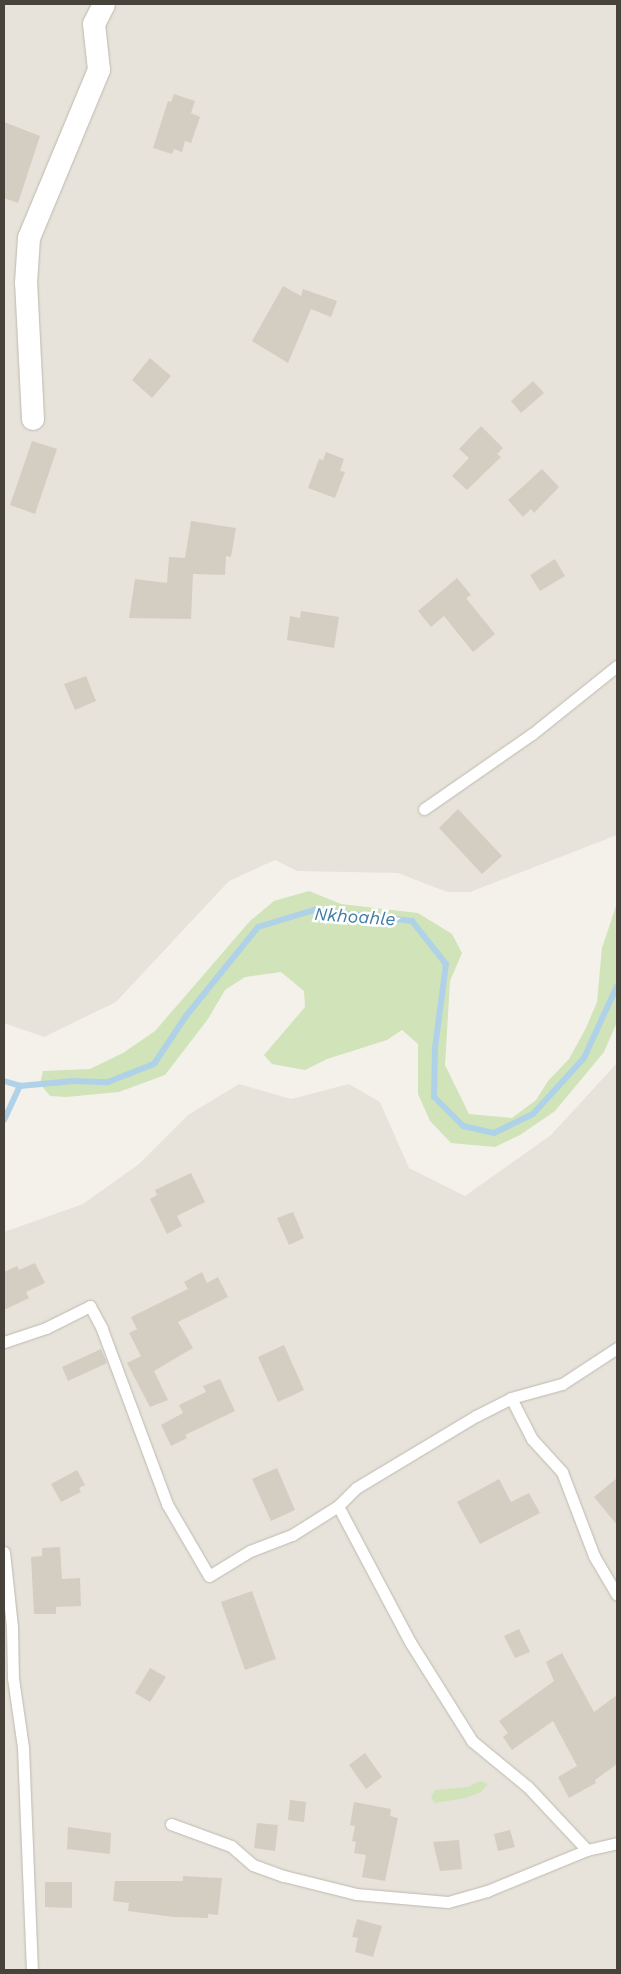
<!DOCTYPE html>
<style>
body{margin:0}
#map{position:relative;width:621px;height:1974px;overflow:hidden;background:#f4f1eb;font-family:"Work Sans",sans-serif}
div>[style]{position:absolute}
.residential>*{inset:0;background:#e7e3da}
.green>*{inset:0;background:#d0e3b9}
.stream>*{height:6px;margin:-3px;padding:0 3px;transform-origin:3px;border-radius:3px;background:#b0d2e8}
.building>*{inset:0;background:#d4cdc2}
.roads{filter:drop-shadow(0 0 1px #beb9af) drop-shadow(0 0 1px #beb9af)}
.lane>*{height:11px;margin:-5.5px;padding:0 5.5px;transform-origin:5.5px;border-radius:5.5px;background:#fff}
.street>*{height:22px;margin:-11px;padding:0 11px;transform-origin:11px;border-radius:11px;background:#fff}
span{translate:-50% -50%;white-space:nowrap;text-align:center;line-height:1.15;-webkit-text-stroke:5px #fff;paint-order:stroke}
.water-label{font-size:18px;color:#3f7ca7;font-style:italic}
.frame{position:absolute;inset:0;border:5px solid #47423a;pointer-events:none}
</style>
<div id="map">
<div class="residential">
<div style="clip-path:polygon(4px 4px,617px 4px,617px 835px,470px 892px,447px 892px,398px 873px,297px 871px,275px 860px,229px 881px,116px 1002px,44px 1037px,4px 1023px)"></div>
<div style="clip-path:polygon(617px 1063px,617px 1970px,4px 1970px,4px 1232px,83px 1204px,139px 1164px,188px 1115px,239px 1084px,291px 1099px,349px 1084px,380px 1102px,409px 1168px,465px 1196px,551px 1135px)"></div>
</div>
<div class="green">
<div style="clip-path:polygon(309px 891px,341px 904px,418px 913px,452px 934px,462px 953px,450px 981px,445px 1065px,469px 1114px,512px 1118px,536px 1100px,548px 1081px,569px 1059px,586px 1028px,597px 1002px,602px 948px,617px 903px,617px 1022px,604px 1052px,555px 1111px,520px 1135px,495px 1147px,451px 1143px,430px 1121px,418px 1094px,418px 1044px,402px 1030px,387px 1040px,327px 1059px,305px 1070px,272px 1064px,264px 1055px,305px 1007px,304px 991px,281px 972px,245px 977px,225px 990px,208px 1019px,165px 1075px,119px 1092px,66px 1097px,50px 1096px,40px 1084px,43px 1071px,90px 1069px,123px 1053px,155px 1031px,250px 921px,274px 901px)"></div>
<div style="clip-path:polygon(480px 1781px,488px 1784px,481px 1792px,465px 1798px,435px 1803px,431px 1798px,435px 1790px,468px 1787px)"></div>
</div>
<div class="stream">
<div style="left:4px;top:1081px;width:17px;rotate:17deg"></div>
<div style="left:20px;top:1086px;width:53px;rotate:-5.4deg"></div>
<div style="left:73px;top:1081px;width:35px;rotate:2deg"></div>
<div style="left:108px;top:1082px;width:49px;rotate:-21.4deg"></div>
<div style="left:154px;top:1064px;width:58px;rotate:-56.3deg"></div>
<div style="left:186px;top:1016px;width:114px;rotate:-51deg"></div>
<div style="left:258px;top:927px;width:59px;rotate:-16.9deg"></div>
<div style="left:314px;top:910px;width:99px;rotate:6.4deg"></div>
<div style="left:412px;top:921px;width:55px;rotate:51.7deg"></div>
<div style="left:446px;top:964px;width:84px;rotate:97.5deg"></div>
<div style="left:435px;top:1047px;width:50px;rotate:91.1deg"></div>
<div style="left:434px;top:1097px;width:41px;rotate:45deg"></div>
<div style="left:463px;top:1126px;width:32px;rotate:13deg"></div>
<div style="left:494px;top:1133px;width:43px;rotate:-26deg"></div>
<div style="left:533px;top:1114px;width:76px;rotate:-47.7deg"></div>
<div style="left:584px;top:1058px;width:79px;rotate:-65.4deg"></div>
<div style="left:4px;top:1120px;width:38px;rotate:-65deg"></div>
</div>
<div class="building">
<div style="clip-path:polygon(174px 94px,195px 101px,191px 113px,200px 117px,191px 143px,185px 141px,182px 152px,174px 149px,172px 154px,153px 148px,168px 101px,171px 102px)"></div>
<div style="clip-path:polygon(4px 122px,40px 136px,18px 203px,4px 198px)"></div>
<div style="clip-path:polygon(283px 286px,301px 296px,303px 289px,337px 301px,331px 317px,311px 309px,288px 363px,252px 341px)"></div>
<div style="clip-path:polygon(150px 358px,171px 376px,152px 398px,132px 380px)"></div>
<div style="clip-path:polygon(533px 381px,544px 393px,521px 413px,511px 401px)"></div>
<div style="clip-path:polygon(481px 426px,503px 448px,497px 454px,501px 457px,467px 490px,452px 476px,469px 458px,459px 449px)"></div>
<div style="clip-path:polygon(32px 441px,57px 449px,35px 514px,10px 505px)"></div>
<div style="clip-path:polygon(326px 452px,344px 459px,340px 471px,345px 472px,335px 498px,308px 488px,319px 459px,323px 460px)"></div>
<div style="clip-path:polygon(542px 469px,559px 487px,534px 513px,531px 509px,523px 517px,508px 500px)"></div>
<div style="clip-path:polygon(191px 521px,236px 528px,231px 557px,226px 556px,225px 575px,193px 574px,191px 619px,129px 618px,135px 579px,167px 583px,169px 557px,185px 558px)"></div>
<div style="clip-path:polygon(555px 559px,565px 576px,540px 591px,530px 575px)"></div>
<div style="clip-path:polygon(457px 578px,471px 595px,466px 598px,495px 634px,473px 652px,444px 616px,431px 627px,418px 611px)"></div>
<div style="clip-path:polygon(301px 611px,339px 617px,334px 648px,287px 640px,290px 616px,300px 618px)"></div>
<div style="clip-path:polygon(86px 676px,96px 701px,75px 710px,64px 684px)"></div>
<div style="clip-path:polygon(458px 809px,502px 856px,482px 874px,439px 828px)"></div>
<div style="clip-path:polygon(191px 1173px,205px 1202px,177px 1216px,182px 1226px,167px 1234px,150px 1199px,157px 1195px,155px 1190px)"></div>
<div style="clip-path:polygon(293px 1212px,304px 1238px,289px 1245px,277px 1218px)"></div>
<div style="clip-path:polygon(35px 1263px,45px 1283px,26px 1292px,29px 1298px,4px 1310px,4px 1272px,17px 1266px,19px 1270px)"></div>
<div style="clip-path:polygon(202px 1272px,207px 1283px,218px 1277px,228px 1297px,178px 1322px,193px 1348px,154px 1371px,168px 1400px,150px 1407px,127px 1363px,141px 1356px,129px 1333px,137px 1329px,131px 1317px,188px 1289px,184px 1282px)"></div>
<div style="clip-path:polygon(284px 1345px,304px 1390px,278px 1402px,258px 1357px)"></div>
<div style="clip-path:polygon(101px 1349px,107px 1363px,68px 1381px,62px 1367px)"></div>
<div style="clip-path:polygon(220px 1379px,235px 1411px,185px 1435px,187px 1438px,171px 1446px,161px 1425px,183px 1413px,179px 1405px,206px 1392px,203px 1386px)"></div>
<div style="clip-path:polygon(277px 1468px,295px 1510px,271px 1521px,252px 1479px)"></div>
<div style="clip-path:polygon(77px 1470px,85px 1485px,79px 1488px,81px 1492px,61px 1502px,51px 1484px)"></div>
<div style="clip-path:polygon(617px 1478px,617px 1525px,594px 1497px)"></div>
<div style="clip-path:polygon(499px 1479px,511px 1502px,529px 1493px,540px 1513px,480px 1544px,457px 1502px)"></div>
<div style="clip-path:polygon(60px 1547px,62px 1579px,80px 1578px,81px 1606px,56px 1607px,56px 1614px,34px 1614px,31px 1557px,42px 1556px,42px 1548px)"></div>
<div style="clip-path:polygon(252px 1591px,276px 1659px,245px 1670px,221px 1602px)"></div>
<div style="clip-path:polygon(519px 1629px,530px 1652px,515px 1658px,504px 1636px)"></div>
<div style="clip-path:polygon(562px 1653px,594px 1712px,617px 1695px,617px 1764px,595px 1780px,596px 1783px,569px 1798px,558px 1777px,577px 1766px,553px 1721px,512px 1750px,503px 1737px,508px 1733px,499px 1721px,554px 1681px,546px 1662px)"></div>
<div style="clip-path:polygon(150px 1668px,166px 1677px,150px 1702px,135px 1693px)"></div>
<div style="clip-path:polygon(365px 1753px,382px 1777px,366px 1789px,349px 1765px)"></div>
<div style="clip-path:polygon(290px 1800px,306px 1802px,304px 1822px,288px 1820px)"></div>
<div style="clip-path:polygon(354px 1802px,391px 1809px,390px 1816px,398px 1818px,385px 1881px,362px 1877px,366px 1855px,354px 1853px,356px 1842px,352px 1841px,355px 1826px,350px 1825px)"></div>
<div style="clip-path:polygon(257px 1823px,278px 1825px,275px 1851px,254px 1848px)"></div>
<div style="clip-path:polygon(68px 1827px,111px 1833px,110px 1854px,67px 1849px)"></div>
<div style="clip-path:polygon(510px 1830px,515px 1847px,498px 1851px,494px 1834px)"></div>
<div style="clip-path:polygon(459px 1840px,462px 1869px,440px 1871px,433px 1842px)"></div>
<div style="clip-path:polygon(183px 1876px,222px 1878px,218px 1915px,208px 1914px,208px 1918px,174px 1917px,128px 1911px,129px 1903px,113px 1901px,115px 1881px,183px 1881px)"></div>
<div style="clip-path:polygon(45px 1882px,72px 1882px,72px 1908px,45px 1907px)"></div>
<div style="clip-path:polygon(357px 1919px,382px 1926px,373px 1957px,355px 1952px,358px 1938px,352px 1937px)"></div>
</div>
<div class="roads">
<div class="lane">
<div style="left:424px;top:809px;width:131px;rotate:-34.8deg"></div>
<div style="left:532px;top:734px;width:109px;rotate:-38.7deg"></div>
<div style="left:4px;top:1342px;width:44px;rotate:-18.4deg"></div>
<div style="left:46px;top:1328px;width:49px;rotate:-26.6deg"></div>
<div style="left:90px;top:1306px;width:26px;rotate:62deg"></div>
<div style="left:102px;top:1329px;width:187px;rotate:69.6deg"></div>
<div style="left:167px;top:1504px;width:83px;rotate:59.7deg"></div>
<div style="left:209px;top:1576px;width:48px;rotate:-31.4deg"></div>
<div style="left:250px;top:1551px;width:45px;rotate:-20.9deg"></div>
<div style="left:292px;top:1535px;width:54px;rotate:-32.2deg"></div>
<div style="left:338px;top:1506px;width:25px;rotate:-45deg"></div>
<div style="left:356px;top:1488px;width:140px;rotate:-31deg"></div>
<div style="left:476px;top:1416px;width:39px;rotate:-27deg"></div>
<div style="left:511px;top:1398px;width:53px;rotate:-15.4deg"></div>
<div style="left:562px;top:1384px;width:66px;rotate:-33.2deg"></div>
<div style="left:511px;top:1398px;width:46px;rotate:62.9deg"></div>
<div style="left:532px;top:1439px;width:45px;rotate:47.7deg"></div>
<div style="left:562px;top:1472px;width:90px;rotate:69.1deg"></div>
<div style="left:594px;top:1556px;width:45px;rotate:59.5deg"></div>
<div style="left:338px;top:1506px;width:154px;rotate:62.1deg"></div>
<div style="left:410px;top:1642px;width:117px;rotate:57.9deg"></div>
<div style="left:472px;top:1741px;width:72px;rotate:39.4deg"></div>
<div style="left:528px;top:1787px;width:86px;rotate:46.9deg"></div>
<div style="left:4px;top:1552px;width:75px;rotate:83.9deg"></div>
<div style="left:12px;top:1627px;width:51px;rotate:88.9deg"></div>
<div style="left:13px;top:1678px;width:70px;rotate:81.8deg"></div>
<div style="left:23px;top:1747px;width:223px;rotate:87.7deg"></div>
<div style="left:171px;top:1824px;width:64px;rotate:20.1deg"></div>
<div style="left:231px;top:1846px;width:29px;rotate:41deg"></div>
<div style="left:253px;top:1865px;width:33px;rotate:20deg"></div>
<div style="left:284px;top:1876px;width:74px;rotate:14deg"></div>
<div style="left:356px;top:1894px;width:92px;rotate:5deg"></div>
<div style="left:448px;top:1902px;width:41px;rotate:-15.8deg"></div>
<div style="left:487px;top:1891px;width:108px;rotate:-22.3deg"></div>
<div style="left:587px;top:1850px;width:31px;rotate:-13deg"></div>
</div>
<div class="street">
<div style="left:33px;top:419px;width:136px;rotate:-92.9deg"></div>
<div style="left:26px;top:283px;width:45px;rotate:-86.2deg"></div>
<div style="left:29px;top:238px;width:182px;rotate:-67.4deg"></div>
<div style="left:99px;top:70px;width:46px;rotate:-96.2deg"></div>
<div style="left:94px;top:24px;width:22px;rotate:-63deg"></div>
</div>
</div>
<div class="water-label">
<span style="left:355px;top:917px;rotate:4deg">Nkhoahle</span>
</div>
<div class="frame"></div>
</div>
